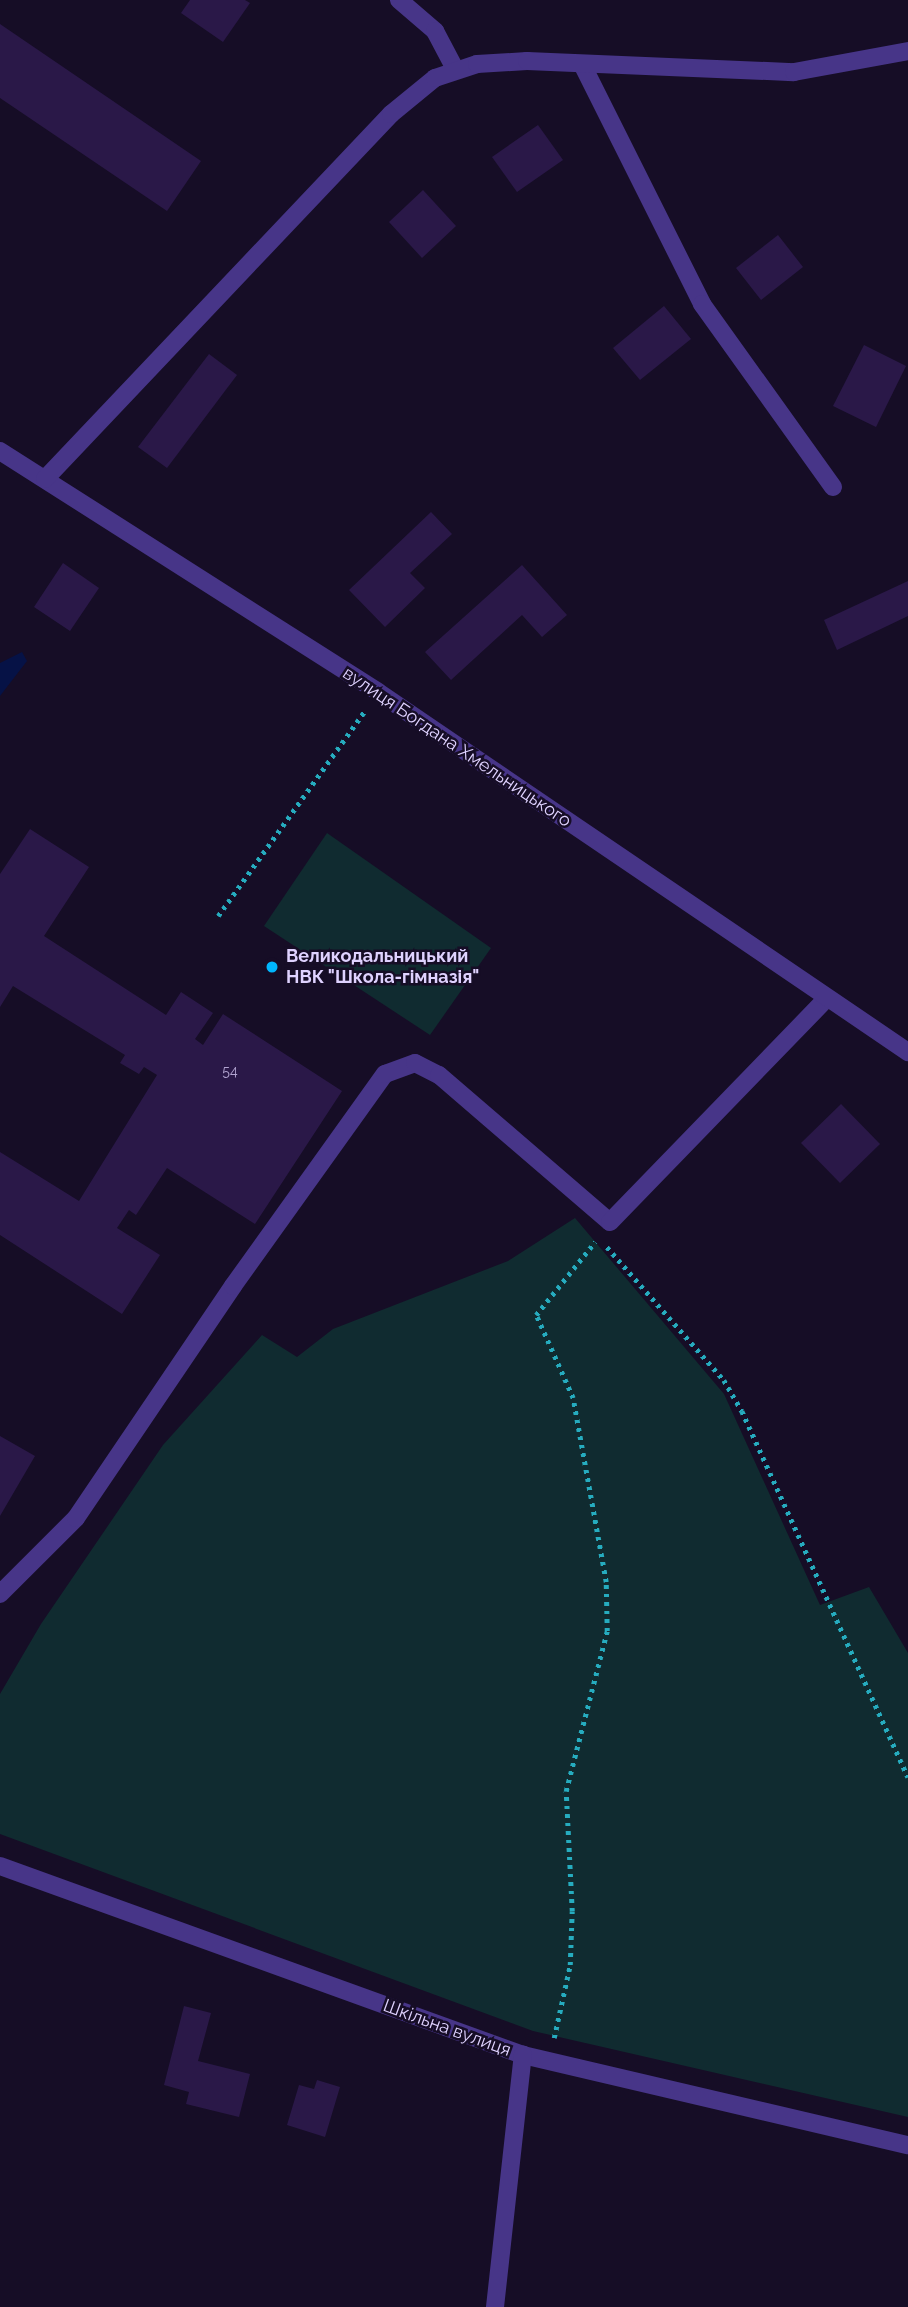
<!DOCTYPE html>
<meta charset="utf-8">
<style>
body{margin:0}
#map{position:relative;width:908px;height:2307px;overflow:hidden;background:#160d26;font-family:Raleway,sans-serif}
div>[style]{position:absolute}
.green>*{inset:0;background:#102b30}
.water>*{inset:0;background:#061246}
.building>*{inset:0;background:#2a1848}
.path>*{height:4.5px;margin-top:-2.25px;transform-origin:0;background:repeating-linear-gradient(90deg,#26acbf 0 3.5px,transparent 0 8.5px)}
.lane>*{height:18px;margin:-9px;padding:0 9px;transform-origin:9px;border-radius:9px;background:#473588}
.street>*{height:18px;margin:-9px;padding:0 9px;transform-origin:9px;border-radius:9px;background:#473588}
.dots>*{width:19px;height:19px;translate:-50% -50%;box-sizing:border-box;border:4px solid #160d26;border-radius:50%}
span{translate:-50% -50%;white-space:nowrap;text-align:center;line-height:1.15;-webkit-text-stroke:5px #160d26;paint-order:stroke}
.number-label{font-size:14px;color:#b2a4d1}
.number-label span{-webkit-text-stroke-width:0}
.street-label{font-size:18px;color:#dfd2ff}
.poi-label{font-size:18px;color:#dfd2ff;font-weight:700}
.left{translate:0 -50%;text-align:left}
</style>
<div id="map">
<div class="green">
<div style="clip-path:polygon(327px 833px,491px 948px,430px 1035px,264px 926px)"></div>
<div style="clip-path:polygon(575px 1218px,724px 1394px,820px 1605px,869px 1587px,908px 1653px,908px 2117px,533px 2031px,0 1834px,0 1694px,41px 1624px,163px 1445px,262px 1335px,297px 1357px,333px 1329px,508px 1261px)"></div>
</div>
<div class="water">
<div style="clip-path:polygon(22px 652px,27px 661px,0 696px,0 663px)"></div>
</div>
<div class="building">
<div style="clip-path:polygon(190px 0,245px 0,250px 3px,223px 42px,181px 13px)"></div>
<div style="clip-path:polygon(0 24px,201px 161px,167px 211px,0 98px)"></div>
<div style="clip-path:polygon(538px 125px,563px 160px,517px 192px,492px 157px)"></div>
<div style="clip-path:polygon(423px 190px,456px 226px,422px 258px,389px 222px)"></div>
<div style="clip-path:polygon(778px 235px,803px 267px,761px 300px,736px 268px)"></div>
<div style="clip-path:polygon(664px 306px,691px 339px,640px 380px,613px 348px)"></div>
<div style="clip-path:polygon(864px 345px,906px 366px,876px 427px,833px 406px)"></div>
<div style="clip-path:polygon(209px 354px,237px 375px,167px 468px,138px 447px)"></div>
<div style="clip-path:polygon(431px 512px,452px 534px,410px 573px,425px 588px,385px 627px,349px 590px)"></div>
<div style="clip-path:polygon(63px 563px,99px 588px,70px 631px,34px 607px)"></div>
<div style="clip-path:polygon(522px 565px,567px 615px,542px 637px,522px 615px,451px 680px,425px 652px)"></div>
<div style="clip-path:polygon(908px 581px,908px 616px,837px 650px,824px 620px)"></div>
<div style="clip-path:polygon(30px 829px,89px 867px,44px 936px,166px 1015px,181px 992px,213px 1013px,195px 1039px,203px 1045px,223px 1014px,342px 1091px,255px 1224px,167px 1168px,136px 1215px,129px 1210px,117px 1228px,160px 1255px,122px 1314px,0 1235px,0 1152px,79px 1201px,157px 1075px,144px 1067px,139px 1074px,120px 1063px,125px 1055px,13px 986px,0 1007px,0 874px)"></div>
<div style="clip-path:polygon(841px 1104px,880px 1144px,840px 1183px,801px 1143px)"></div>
<div style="clip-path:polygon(0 1436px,35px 1456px,0 1516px)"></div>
<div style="clip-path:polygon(184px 2006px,211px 2013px,198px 2061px,250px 2074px,239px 2117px,186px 2104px,189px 2092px,164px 2085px)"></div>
<div style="clip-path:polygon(317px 2080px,340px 2087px,325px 2137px,287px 2125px,299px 2085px,314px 2089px)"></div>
</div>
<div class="path">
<div style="left:218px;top:916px;width:251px;rotate:-54.4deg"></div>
<div style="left:607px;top:1247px;width:177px;rotate:48.7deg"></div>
<div style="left:724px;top:1380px;width:36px;rotate:60deg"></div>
<div style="left:742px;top:1411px;width:402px;rotate:65.6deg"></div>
<div style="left:554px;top:2038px;width:75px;rotate:-77.6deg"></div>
<div style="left:570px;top:1965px;width:54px;rotate:-87.9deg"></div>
<div style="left:572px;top:1911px;width:120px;rotate:-92.9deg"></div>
<div style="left:566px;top:1791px;width:165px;rotate:-75.6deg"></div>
<div style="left:607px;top:1631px;width:49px;rotate:-91.2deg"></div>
<div style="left:606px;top:1582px;width:187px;rotate:-100.2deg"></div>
<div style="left:573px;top:1398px;width:91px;rotate:-114deg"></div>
<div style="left:536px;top:1315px;width:94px;rotate:-51.1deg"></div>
</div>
<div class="lane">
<div style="left:399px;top:0;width:48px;rotate:40.7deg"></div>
<div style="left:435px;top:31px;width:43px;rotate:62.2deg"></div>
<div style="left:582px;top:64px;width:268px;rotate:63.4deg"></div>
<div style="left:702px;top:304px;width:225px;rotate:54.4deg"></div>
<div style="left:0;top:1594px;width:107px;rotate:-45deg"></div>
<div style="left:76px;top:1518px;width:280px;rotate:-55.9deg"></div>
<div style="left:233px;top:1286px;width:261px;rotate:-54.4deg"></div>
<div style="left:385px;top:1074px;width:32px;rotate:-20deg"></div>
<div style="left:415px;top:1063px;width:27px;rotate:27deg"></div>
<div style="left:439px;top:1075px;width:225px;rotate:40.7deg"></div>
<div style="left:610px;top:1222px;width:309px;rotate:-45.9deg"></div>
</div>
<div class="street">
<div style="left:0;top:451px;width:448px;rotate:32.5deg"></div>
<div style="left:378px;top:692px;width:641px;rotate:34.19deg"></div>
<div style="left:45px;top:479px;width:503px;rotate:-46.53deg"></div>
<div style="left:391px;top:114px;width:57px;rotate:-39.3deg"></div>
<div style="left:435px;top:78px;width:44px;rotate:-18.4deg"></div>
<div style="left:477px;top:64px;width:50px;rotate:-3.4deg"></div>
<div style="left:527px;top:61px;width:267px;rotate:2.4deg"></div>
<div style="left:794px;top:72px;width:116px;rotate:-10.4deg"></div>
<div style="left:0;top:1866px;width:556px;rotate:19.87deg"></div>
<div style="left:523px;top:2055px;width:395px;rotate:13.2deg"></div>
<div style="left:495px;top:2307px;width:254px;rotate:-83.7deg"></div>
</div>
<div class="dots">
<div style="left:272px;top:967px;background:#00b6fd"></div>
</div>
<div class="number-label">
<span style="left:230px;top:1071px">54</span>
</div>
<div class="street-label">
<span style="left:457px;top:747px;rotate:34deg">вулиця Богдана Хмельницького</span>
<span style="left:447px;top:2028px;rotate:20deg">Шкільна вулиця</span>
</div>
<div class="poi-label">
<span class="left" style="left:286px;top:967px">Великодальницький<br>НВК "Школа-гімназія"</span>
</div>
</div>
